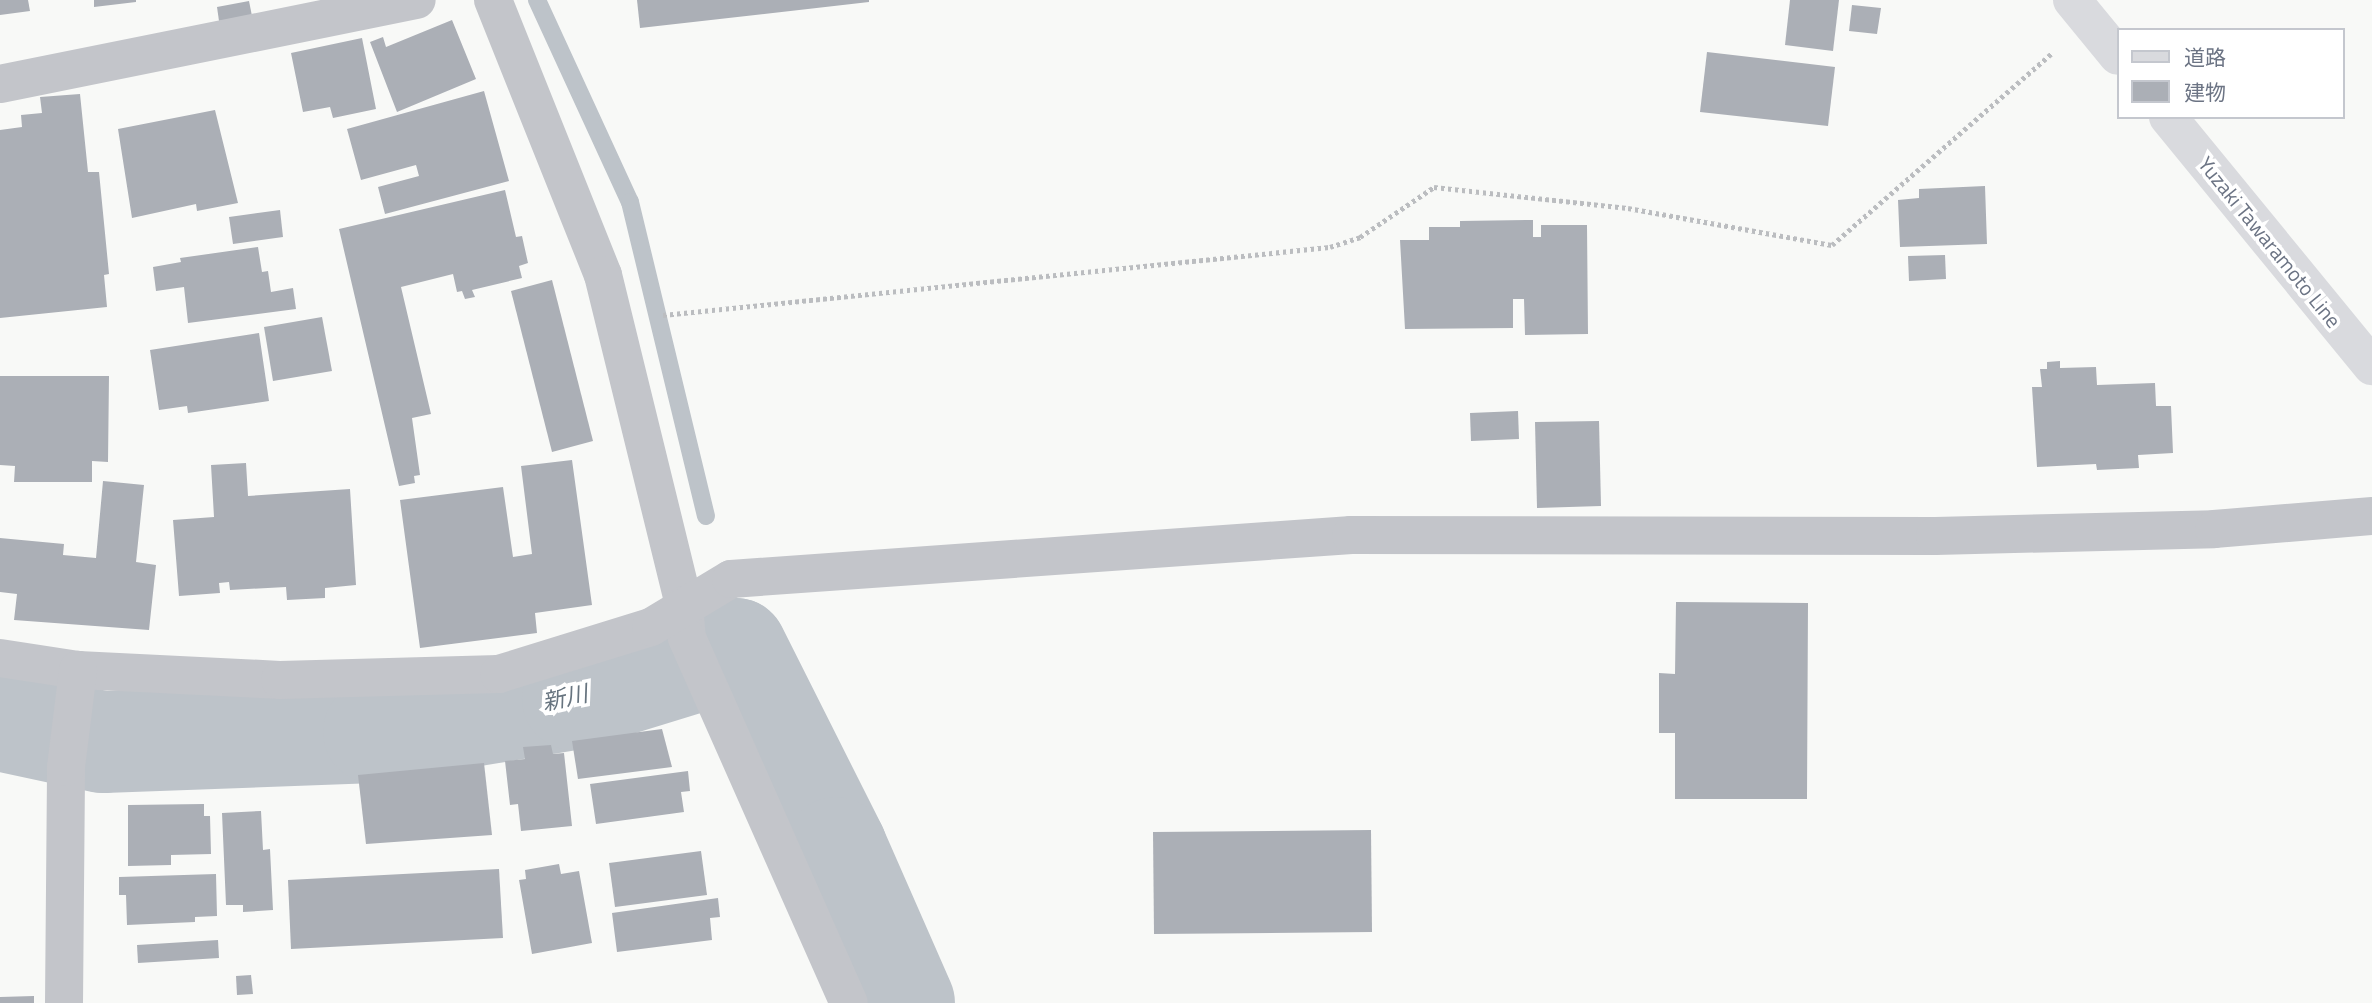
<!DOCTYPE html>
<meta charset="utf-8">
<style>
body{margin:0}
#map{position:relative;width:2372px;height:1003px;overflow:hidden;background:#f8f9f7;font-family:"Titillium Web","Noto Sans JP",sans-serif}
div>[style]{position:absolute}
.stream>*{height:18px;margin:-9px;padding:0 9px;transform-origin:9px;border-radius:9px;background:#bdc3c9}
.river>*{height:102px;margin:-51px;padding:0 51px;transform-origin:51px;border-radius:51px;background:#bdc3c9}
.building>*{inset:0;background:#abafb6}
.path>*{height:4.5px;margin-top:-2.25px;transform-origin:0;background:repeating-linear-gradient(90deg,#bbbdc0 0 3.5px,transparent 0 7px)}
.minor>*{height:38px;margin:-19px;padding:0 19px;transform-origin:19px;border-radius:19px;background:#c3c5ca}
.secondary>*{height:38px;margin:-19px;padding:0 19px;transform-origin:19px;border-radius:19px;background:#d9dade}
span{translate:-50% -50%;white-space:nowrap;text-align:center;line-height:1.15;-webkit-text-stroke:7px #fff;paint-order:stroke}
.street-label{font-size:21px;color:#6c7484}
.water-label{font-size:23px;color:#67747f;font-style:italic}
.legend{position:absolute;left:2117px;top:28px;width:228px;height:91px;box-sizing:border-box;background:#fff;border:2px solid #c4c7ce;margin:0;padding:9px 12px;list-style:none;font-size:21px;color:#6c7484}
.legend li{display:flex;align-items:center;gap:14px;height:35px}
.legend b{width:35px;border:2px solid #c4c7ce}
</style>
<div id="map">
<div class="stream">
<div style="left:537px;top:0;width:222px;rotate:65.3deg"></div>
<div style="left:630px;top:202px;width:323px;rotate:76.4deg"></div>
<div style="left:732px;top:626px;width:23px;rotate:80deg"></div>
</div>
<div class="river">
<div style="left:0;top:720px;width:105px;rotate:12.1deg"></div>
<div style="left:103px;top:742px;width:271px;rotate:-2.1deg"></div>
<div style="left:374px;top:732px;width:202px;rotate:-9.4deg"></div>
<div style="left:573px;top:699px;width:170px;rotate:-17.1deg"></div>
<div style="left:736px;top:649px;width:223px;rotate:63.3deg"></div>
<div style="left:836px;top:848px;width:169px;rotate:66.3deg"></div>
</div>
<div class="building">
<div style="clip-path:polygon(0 0,28px 0,30px 11px,0 15px)"></div>
<div style="clip-path:polygon(94px 0,136px 0,136px 2px,94px 7px)"></div>
<div style="clip-path:polygon(637px 0,869px 0,869px 2px,640px 28px)"></div>
<div style="clip-path:polygon(1790px 0,1839px 0,1833px 51px,1785px 45px)"></div>
<div style="clip-path:polygon(249px 1px,252px 16px,219px 21px,217px 7px)"></div>
<div style="clip-path:polygon(1852px 5px,1881px 8px,1877px 34px,1849px 31px)"></div>
<div style="clip-path:polygon(452px 20px,476px 79px,397px 112px,370px 42px,383px 37px,386px 47px)"></div>
<div style="clip-path:polygon(362px 38px,376px 109px,333px 118px,330px 107px,303px 112px,291px 53px)"></div>
<div style="clip-path:polygon(1707px 52px,1835px 67px,1828px 126px,1700px 112px)"></div>
<div style="clip-path:polygon(484px 91px,509px 181px,385px 214px,378px 187px,419px 176px,416px 165px,361px 180px,347px 129px)"></div>
<div style="clip-path:polygon(80px 94px,88px 172px,99px 172px,109px 274px,104px 275px,107px 307px,0 318px,0 130px,22px 127px,21px 115px,42px 113px,40px 97px)"></div>
<div style="clip-path:polygon(215px 110px,238px 203px,197px 211px,196px 204px,132px 218px,118px 129px)"></div>
<div style="clip-path:polygon(1985px 186px,1987px 244px,1900px 247px,1898px 200px,1919px 198px,1919px 189px)"></div>
<div style="clip-path:polygon(505px 190px,516px 237px,522px 236px,528px 263px,519px 266px,522px 278px,472px 290px,475px 297px,465px 299px,462px 291px,457px 292px,453px 274px,401px 287px,431px 414px,412px 418px,420px 475px,414px 476px,415px 483px,399px 486px,339px 229px)"></div>
<div style="clip-path:polygon(280px 210px,283px 237px,233px 244px,229px 217px)"></div>
<div style="clip-path:polygon(1533px 220px,1533px 237px,1541px 237px,1541px 225px,1587px 225px,1588px 334px,1525px 335px,1524px 299px,1513px 299px,1513px 328px,1405px 329px,1400px 240px,1429px 240px,1429px 227px,1460px 227px,1460px 221px)"></div>
<div style="clip-path:polygon(258px 247px,262px 272px,268px 271px,271px 292px,293px 288px,296px 309px,188px 323px,184px 287px,156px 291px,153px 267px,181px 262px,180px 258px)"></div>
<div style="clip-path:polygon(1945px 255px,1946px 279px,1909px 281px,1908px 256px)"></div>
<div style="clip-path:polygon(552px 280px,593px 441px,552px 452px,511px 291px)"></div>
<div style="clip-path:polygon(322px 317px,332px 371px,273px 381px,264px 327px)"></div>
<div style="clip-path:polygon(259px 333px,269px 401px,188px 413px,187px 406px,159px 410px,150px 350px)"></div>
<div style="clip-path:polygon(2060px 361px,2060px 368px,2096px 367px,2097px 385px,2155px 383px,2156px 406px,2171px 406px,2173px 453px,2138px 455px,2139px 468px,2097px 470px,2096px 464px,2037px 467px,2032px 387px,2042px 387px,2040px 369px,2047px 369px,2047px 362px)"></div>
<div style="clip-path:polygon(0 376px,109px 376px,108px 462px,92px 461px,92px 482px,14px 482px,15px 466px,0 465px)"></div>
<div style="clip-path:polygon(1518px 411px,1519px 439px,1471px 441px,1470px 413px)"></div>
<div style="clip-path:polygon(1599px 421px,1601px 506px,1537px 508px,1535px 422px)"></div>
<div style="clip-path:polygon(572px 460px,592px 605px,535px 613px,537px 633px,420px 648px,400px 500px,503px 487px,513px 557px,532px 554px,521px 466px)"></div>
<div style="clip-path:polygon(246px 463px,248px 496px,350px 489px,356px 585px,325px 588px,325px 598px,287px 600px,286px 587px,230px 590px,229px 582px,219px 583px,220px 593px,179px 596px,173px 520px,214px 517px,211px 465px)"></div>
<div style="clip-path:polygon(103px 481px,144px 485px,136px 562px,156px 565px,149px 630px,14px 620px,17px 594px,0 592px,0 538px,64px 544px,63px 555px,96px 558px)"></div>
<div style="clip-path:polygon(1676px 602px,1808px 603px,1807px 799px,1675px 799px,1675px 733px,1659px 733px,1659px 673px,1675px 674px)"></div>
<div style="clip-path:polygon(662px 729px,672px 767px,578px 779px,572px 741px)"></div>
<div style="clip-path:polygon(551px 745px,553px 754px,564px 753px,572px 826px,521px 831px,518px 804px,510px 805px,505px 761px,525px 759px,523px 747px)"></div>
<div style="clip-path:polygon(484px 763px,492px 835px,366px 844px,358px 775px)"></div>
<div style="clip-path:polygon(688px 771px,690px 791px,681px 792px,684px 812px,596px 824px,590px 784px)"></div>
<div style="clip-path:polygon(204px 804px,204px 816px,210px 816px,211px 854px,171px 855px,171px 865px,128px 866px,128px 805px)"></div>
<div style="clip-path:polygon(261px 811px,263px 850px,270px 849px,273px 910px,243px 912px,243px 905px,226px 905px,222px 813px)"></div>
<div style="clip-path:polygon(1371px 830px,1372px 932px,1154px 934px,1153px 832px)"></div>
<div style="clip-path:polygon(701px 851px,707px 895px,615px 907px,609px 863px)"></div>
<div style="clip-path:polygon(559px 864px,561px 874px,579px 871px,592px 943px,532px 954px,519px 880px,526px 879px,525px 870px)"></div>
<div style="clip-path:polygon(499px 869px,503px 938px,291px 949px,288px 880px)"></div>
<div style="clip-path:polygon(216px 874px,217px 916px,195px 917px,195px 922px,127px 925px,126px 895px,119px 895px,119px 877px)"></div>
<div style="clip-path:polygon(718px 898px,720px 917px,710px 918px,712px 940px,617px 952px,612px 913px)"></div>
<div style="clip-path:polygon(218px 940px,219px 958px,138px 963px,137px 945px)"></div>
<div style="clip-path:polygon(251px 975px,253px 994px,237px 995px,236px 976px)"></div>
<div style="clip-path:polygon(34px 996px,34px 1003px,0 1003px,0 997px)"></div>
</div>
<div class="path">
<div style="left:663px;top:315px;width:670px;rotate:-5.82deg"></div>
<div style="left:1330px;top:247px;width:32px;rotate:-18deg"></div>
<div style="left:1360px;top:237px;width:89px;rotate:-34deg"></div>
<div style="left:1434px;top:187px;width:195px;rotate:6.2deg"></div>
<div style="left:1628px;top:208px;width:207px;rotate:10.3deg"></div>
<div style="left:1832px;top:245px;width:292px;rotate:-41.1deg"></div>
</div>
<div class="minor">
<div style="left:493px;top:0;width:296px;rotate:68.2deg"></div>
<div style="left:603px;top:275px;width:340px;rotate:76.2deg"></div>
<div style="left:684px;top:605px;width:33px;rotate:85deg"></div>
<div style="left:687px;top:638px;width:399px;rotate:66.1deg"></div>
<div style="left:0;top:84px;width:425px;rotate:-11.4deg"></div>
<div style="left:0;top:658px;width:79px;rotate:8.7deg"></div>
<div style="left:78px;top:670px;width:202px;rotate:2.8deg"></div>
<div style="left:280px;top:680px;width:219px;rotate:-1.6deg"></div>
<div style="left:499px;top:674px;width:159px;rotate:-17.2deg"></div>
<div style="left:651px;top:627px;width:93px;rotate:-31deg"></div>
<div style="left:731px;top:579px;width:622px;rotate:-4.06deg"></div>
<div style="left:1351px;top:535px;width:584px;rotate:0.1deg"></div>
<div style="left:1935px;top:536px;width:279px;rotate:-1.4deg"></div>
<div style="left:2214px;top:529px;width:159px;rotate:-4.7deg"></div>
<div style="left:64px;top:1003px;width:236px;rotate:-89.5deg"></div>
<div style="left:66px;top:767px;width:98px;rotate:-82.9deg"></div>
</div>
<div class="secondary">
<div style="left:2072px;top:0;width:72px;rotate:50.6deg"></div>
<div style="left:2168px;top:117px;width:322px;rotate:50.7deg"></div>
</div>
<div class="street-label">
<span style="left:2270px;top:242px;rotate:51deg">Yuzaki Tawaramoto Line</span>
</div>
<div class="water-label">
<span style="left:565px;top:698px;rotate:-12deg">新川</span>
</div>
<ul class="legend">
<li><b style="height:9px;background:#d9dade"></b>道路</li>
<li><b style="height:19px;background:#abafb6"></b>建物</li>
</ul>
</div>
